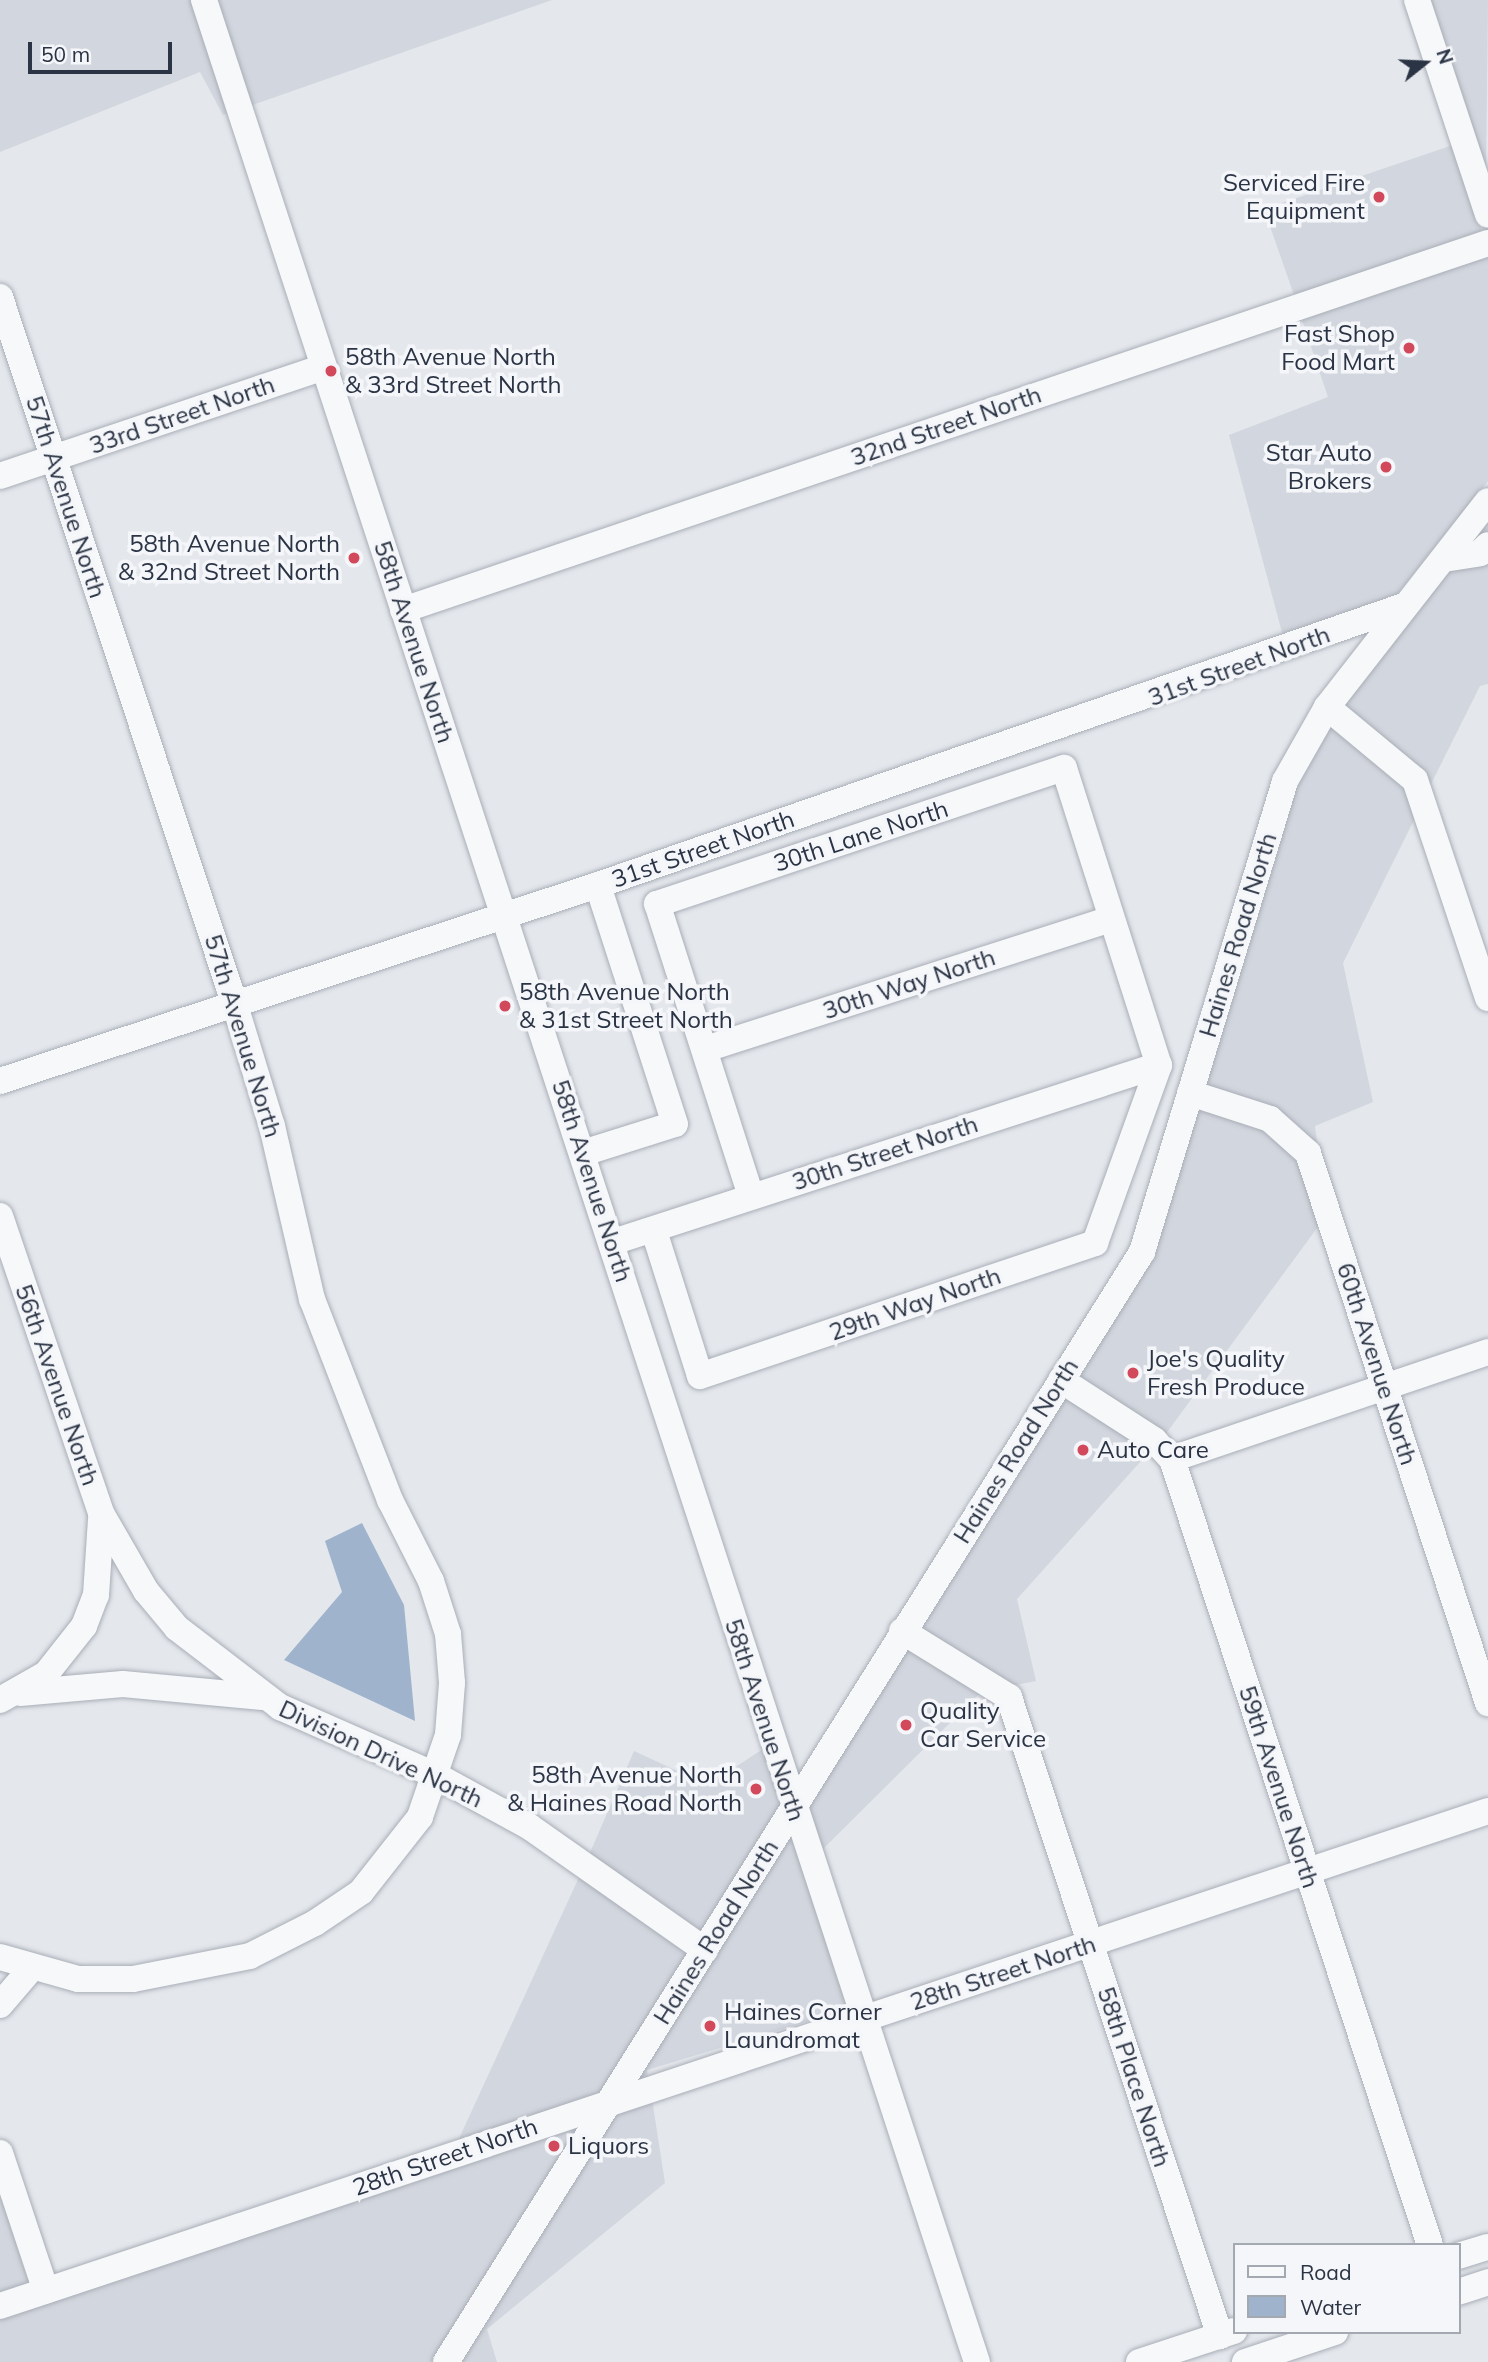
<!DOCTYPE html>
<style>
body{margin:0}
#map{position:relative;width:1488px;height:2362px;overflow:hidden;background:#e4e7ec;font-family:Mulish,sans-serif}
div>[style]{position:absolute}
.built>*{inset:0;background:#d2d6de}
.water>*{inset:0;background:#9fb4cc}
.roads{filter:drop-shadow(0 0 2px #a9aeb7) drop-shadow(0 0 2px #a9aeb7)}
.minor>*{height:26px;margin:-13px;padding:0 13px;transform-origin:13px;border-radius:13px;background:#f7f8fa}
.dots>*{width:19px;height:19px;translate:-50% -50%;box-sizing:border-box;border:4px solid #f4f6f9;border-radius:50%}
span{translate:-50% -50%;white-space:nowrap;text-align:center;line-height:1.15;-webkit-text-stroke:7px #f4f6f9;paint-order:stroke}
.poi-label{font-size:24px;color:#2b3445}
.right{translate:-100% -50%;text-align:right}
.left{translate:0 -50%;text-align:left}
.street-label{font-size:24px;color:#2b3445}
.legend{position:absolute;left:1233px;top:2243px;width:228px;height:91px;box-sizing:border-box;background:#f4f6f9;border:2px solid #a4a8b1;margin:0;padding:9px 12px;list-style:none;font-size:21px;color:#2b3445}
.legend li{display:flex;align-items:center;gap:14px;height:35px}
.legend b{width:35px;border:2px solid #a4a8b1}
.north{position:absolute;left:1390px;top:28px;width:70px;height:70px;-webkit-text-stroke:5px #f4f6f9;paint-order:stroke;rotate:72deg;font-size:19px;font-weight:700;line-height:28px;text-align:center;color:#2b3445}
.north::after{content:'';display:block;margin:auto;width:24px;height:32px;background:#2b3445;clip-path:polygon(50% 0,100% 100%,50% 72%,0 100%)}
.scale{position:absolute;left:28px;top:42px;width:144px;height:32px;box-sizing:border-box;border:4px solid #2b3445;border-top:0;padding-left:9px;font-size:21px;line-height:24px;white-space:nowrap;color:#2b3445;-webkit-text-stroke:5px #f4f6f9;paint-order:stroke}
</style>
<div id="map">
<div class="built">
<div style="clip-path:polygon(0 0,193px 0,229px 113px,223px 115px,200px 72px,0 152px)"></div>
<div style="clip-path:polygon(216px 0,552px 0,250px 106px)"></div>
<div style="clip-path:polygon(1428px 0,1488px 0,1486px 174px)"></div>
<div style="clip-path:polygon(1453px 145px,1483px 235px,1295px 298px,1264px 209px)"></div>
<div style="clip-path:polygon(1488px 254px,1488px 481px,1394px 598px,1284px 640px,1229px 435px,1328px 397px,1301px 317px)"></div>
<div style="clip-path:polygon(1488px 514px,1488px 684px,1480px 686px,1429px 788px,1341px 705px)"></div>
<div style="clip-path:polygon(1330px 723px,1405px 786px,1416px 816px,1343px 963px,1373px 1102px,1315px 1126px,1318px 1149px,1203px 1086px,1296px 785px)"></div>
<div style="clip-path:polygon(1197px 1106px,1264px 1128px,1298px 1158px,1320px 1224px,1165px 1435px,1076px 1377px)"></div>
<div style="clip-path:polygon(1064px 1395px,1150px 1451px,1017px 1599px,1036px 1681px,1011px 1686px,917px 1627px)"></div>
<div style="clip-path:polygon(906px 1645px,981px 1692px,820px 1852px,806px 1811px)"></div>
<div style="clip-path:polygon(763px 1749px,782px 1810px,702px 1935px,589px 1855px,634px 1751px,708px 1785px)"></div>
<div style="clip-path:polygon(791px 1835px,849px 2009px,647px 2070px,648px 2079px,633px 2084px)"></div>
<div style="clip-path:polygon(580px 1875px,691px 1953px,603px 2093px,457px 2143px)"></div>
<div style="clip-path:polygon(652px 2099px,665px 2183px,487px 2329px,497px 2362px,458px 2362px,617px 2109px)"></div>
<div style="clip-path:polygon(587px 2119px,434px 2362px,0 2362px,0 2316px)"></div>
<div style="clip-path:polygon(0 2188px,32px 2285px,0 2295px)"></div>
</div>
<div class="water">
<div style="clip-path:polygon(362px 1523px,404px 1605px,415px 1721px,284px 1660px,342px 1592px,325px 1541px)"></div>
</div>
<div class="roads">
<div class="minor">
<div style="left:204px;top:0;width:2485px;rotate:71.88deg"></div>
<div style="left:1417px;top:0;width:226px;rotate:71.7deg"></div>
<div style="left:0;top:297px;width:743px;rotate:71.64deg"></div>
<div style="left:234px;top:1002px;width:130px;rotate:73deg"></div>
<div style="left:272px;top:1126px;width:178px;rotate:77deg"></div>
<div style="left:312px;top:1299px;width:216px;rotate:68.8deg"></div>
<div style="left:390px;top:1500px;width:91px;rotate:63.2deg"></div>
<div style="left:431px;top:1581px;width:56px;rotate:72.2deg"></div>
<div style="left:448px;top:1634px;width:49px;rotate:85.3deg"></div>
<div style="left:452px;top:1683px;width:52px;rotate:94.4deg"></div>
<div style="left:448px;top:1735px;width:87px;rotate:108.9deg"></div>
<div style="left:420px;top:1817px;width:95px;rotate:128.2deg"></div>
<div style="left:361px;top:1892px;width:55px;rotate:146deg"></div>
<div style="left:315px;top:1923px;width:73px;rotate:153.1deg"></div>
<div style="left:250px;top:1956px;width:119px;rotate:168.9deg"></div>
<div style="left:133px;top:1979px;width:55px;rotate:180deg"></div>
<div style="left:78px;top:1979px;width:81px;rotate:-164.2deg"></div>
<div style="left:0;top:476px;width:341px;rotate:-18.6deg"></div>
<div style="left:1444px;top:559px;width:36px;rotate:-9deg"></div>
<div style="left:1480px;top:553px;width:11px;rotate:-45deg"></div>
<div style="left:403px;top:610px;width:1145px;rotate:-18.69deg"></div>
<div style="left:1327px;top:707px;width:114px;rotate:39.7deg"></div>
<div style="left:1415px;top:780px;width:230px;rotate:71.5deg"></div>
<div style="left:706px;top:1049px;width:425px;rotate:-17.8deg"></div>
<div style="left:0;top:1081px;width:629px;rotate:-18.15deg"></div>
<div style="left:598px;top:885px;width:850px;rotate:-19.1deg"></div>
<div style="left:1190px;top:1093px;width:84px;rotate:18deg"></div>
<div style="left:1270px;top:1119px;width:51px;rotate:41.8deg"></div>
<div style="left:1308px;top:1153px;width:579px;rotate:71.88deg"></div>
<div style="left:583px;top:1153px;width:96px;rotate:-17.5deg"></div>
<div style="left:675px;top:1124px;width:251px;rotate:-107.9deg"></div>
<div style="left:751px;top:1196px;width:307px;rotate:-107.8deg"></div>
<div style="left:657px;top:904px;width:429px;rotate:-18.5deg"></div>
<div style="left:1064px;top:768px;width:312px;rotate:72.3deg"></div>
<div style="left:0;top:1216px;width:314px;rotate:71.2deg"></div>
<div style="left:101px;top:1513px;width:90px;rotate:60deg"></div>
<div style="left:146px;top:1591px;width:48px;rotate:50deg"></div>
<div style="left:177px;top:1628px;width:130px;rotate:37.5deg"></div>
<div style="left:280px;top:1707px;width:169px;rotate:23.7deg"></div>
<div style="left:435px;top:1775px;width:108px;rotate:28.7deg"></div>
<div style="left:530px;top:1827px;width:214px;rotate:35.1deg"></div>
<div style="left:654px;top:1231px;width:152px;rotate:72.4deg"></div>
<div style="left:700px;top:1376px;width:417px;rotate:-18.6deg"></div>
<div style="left:1095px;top:1243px;width:189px;rotate:-70.2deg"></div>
<div style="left:613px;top:1242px;width:574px;rotate:-17.96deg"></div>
<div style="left:1061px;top:1380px;width:111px;rotate:32.8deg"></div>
<div style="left:1154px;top:1440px;width:26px;rotate:47deg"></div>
<div style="left:1172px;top:1459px;width:827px;rotate:71.83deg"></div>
<div style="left:1172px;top:1459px;width:334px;rotate:-18.7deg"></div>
<div style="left:902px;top:1631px;width:126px;rotate:31.7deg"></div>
<div style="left:1009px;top:1697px;width:673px;rotate:71.73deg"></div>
<div style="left:20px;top:1693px;width:103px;rotate:-5deg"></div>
<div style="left:123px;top:1684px;width:140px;rotate:5.3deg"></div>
<div style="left:0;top:1700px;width:53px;rotate:-29.5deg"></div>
<div style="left:46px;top:1674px;width:61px;rotate:-51.6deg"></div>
<div style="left:84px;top:1626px;width:33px;rotate:-69deg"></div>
<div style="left:96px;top:1595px;width:76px;rotate:-86.2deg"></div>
<div style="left:0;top:2005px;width:46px;rotate:-49.4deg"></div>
<div style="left:0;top:2153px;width:145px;rotate:71.6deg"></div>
<div style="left:1458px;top:2256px;width:31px;rotate:-17deg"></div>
<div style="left:1458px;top:2292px;width:32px;rotate:-18deg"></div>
<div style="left:0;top:2306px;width:1568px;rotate:-18.4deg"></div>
<div style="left:446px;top:2362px;width:1310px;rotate:-57.91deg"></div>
<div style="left:1142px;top:1252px;width:492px;rotate:-73.1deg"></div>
<div style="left:1285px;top:781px;width:85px;rotate:-60.4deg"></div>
<div style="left:1327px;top:707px;width:261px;rotate:-52deg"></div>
<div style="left:1139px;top:2362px;width:100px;rotate:-18.1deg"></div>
<div style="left:1245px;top:2362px;width:95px;rotate:-18.4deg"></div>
</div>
</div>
<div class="dots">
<div style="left:1379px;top:197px;background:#d1495b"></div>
<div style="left:1409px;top:348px;background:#d1495b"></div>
<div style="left:331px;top:371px;background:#d1495b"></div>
<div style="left:1386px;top:467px;background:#d1495b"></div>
<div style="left:354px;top:558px;background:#d1495b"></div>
<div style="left:505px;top:1006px;background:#d1495b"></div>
<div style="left:1133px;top:1373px;background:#d1495b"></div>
<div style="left:1083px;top:1450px;background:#d1495b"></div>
<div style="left:906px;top:1725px;background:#d1495b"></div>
<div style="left:756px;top:1789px;background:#d1495b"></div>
<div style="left:710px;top:2026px;background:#d1495b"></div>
<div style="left:554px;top:2146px;background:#d1495b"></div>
</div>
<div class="poi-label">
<span class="right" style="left:1365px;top:197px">Serviced Fire<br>Equipment</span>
<span class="right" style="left:1395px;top:348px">Fast Shop<br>Food Mart</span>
<span class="left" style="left:345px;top:371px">58th Avenue North<br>&amp; 33rd Street North</span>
<span class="right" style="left:1372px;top:467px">Star Auto<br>Brokers</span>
<span class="right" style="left:340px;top:558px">58th Avenue North<br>&amp; 32nd Street North</span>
<span class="left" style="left:519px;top:1006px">58th Avenue North<br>&amp; 31st Street North</span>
<span class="left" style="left:1147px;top:1373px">Joe's Quality<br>Fresh Produce</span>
<span class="left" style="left:1097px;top:1450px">Auto Care</span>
<span class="left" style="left:920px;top:1725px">Quality<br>Car Service</span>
<span class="right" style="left:742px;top:1789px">58th Avenue North<br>&amp; Haines Road North</span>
<span class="left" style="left:724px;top:2026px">Haines Corner<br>Laundromat</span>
<span class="left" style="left:568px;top:2146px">Liquors</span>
</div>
<div class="street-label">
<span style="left:182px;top:415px;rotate:-19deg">33rd Street North</span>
<span style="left:946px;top:426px;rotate:-19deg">32nd Street North</span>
<span style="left:66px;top:497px;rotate:72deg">57th Avenue North</span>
<span style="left:414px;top:642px;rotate:72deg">58th Avenue North</span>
<span style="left:1239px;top:666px;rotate:-20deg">31st Street North</span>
<span style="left:861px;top:836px;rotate:-18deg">30th Lane North</span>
<span style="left:703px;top:849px;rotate:-19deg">31st Street North</span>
<span style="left:1238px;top:935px;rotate:-73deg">Haines Road North</span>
<span style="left:909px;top:984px;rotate:-18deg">30th Way North</span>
<span style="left:243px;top:1036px;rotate:73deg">57th Avenue North</span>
<span style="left:885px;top:1153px;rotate:-18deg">30th Street North</span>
<span style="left:592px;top:1181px;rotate:72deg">58th Avenue North</span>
<span style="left:915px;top:1304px;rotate:-19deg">29th Way North</span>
<span style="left:1377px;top:1364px;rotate:72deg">60th Avenue North</span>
<span style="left:57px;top:1385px;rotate:71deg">56th Avenue North</span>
<span style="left:1016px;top:1451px;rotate:-58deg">Haines Road North</span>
<span style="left:765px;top:1720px;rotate:72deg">58th Avenue North</span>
<span style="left:381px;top:1754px;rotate:25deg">Division Drive North</span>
<span style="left:1279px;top:1787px;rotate:72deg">59th Avenue North</span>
<span style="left:716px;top:1932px;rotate:-58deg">Haines Road North</span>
<span style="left:1003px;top:1973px;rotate:-18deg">28th Street North</span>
<span style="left:1134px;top:2077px;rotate:72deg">58th Place North</span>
<span style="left:445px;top:2157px;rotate:-19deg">28th Street North</span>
</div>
<ul class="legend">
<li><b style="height:9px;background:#f7f8fa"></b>Road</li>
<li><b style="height:19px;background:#9fb4cc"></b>Water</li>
</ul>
<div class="north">N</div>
<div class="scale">50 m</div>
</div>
